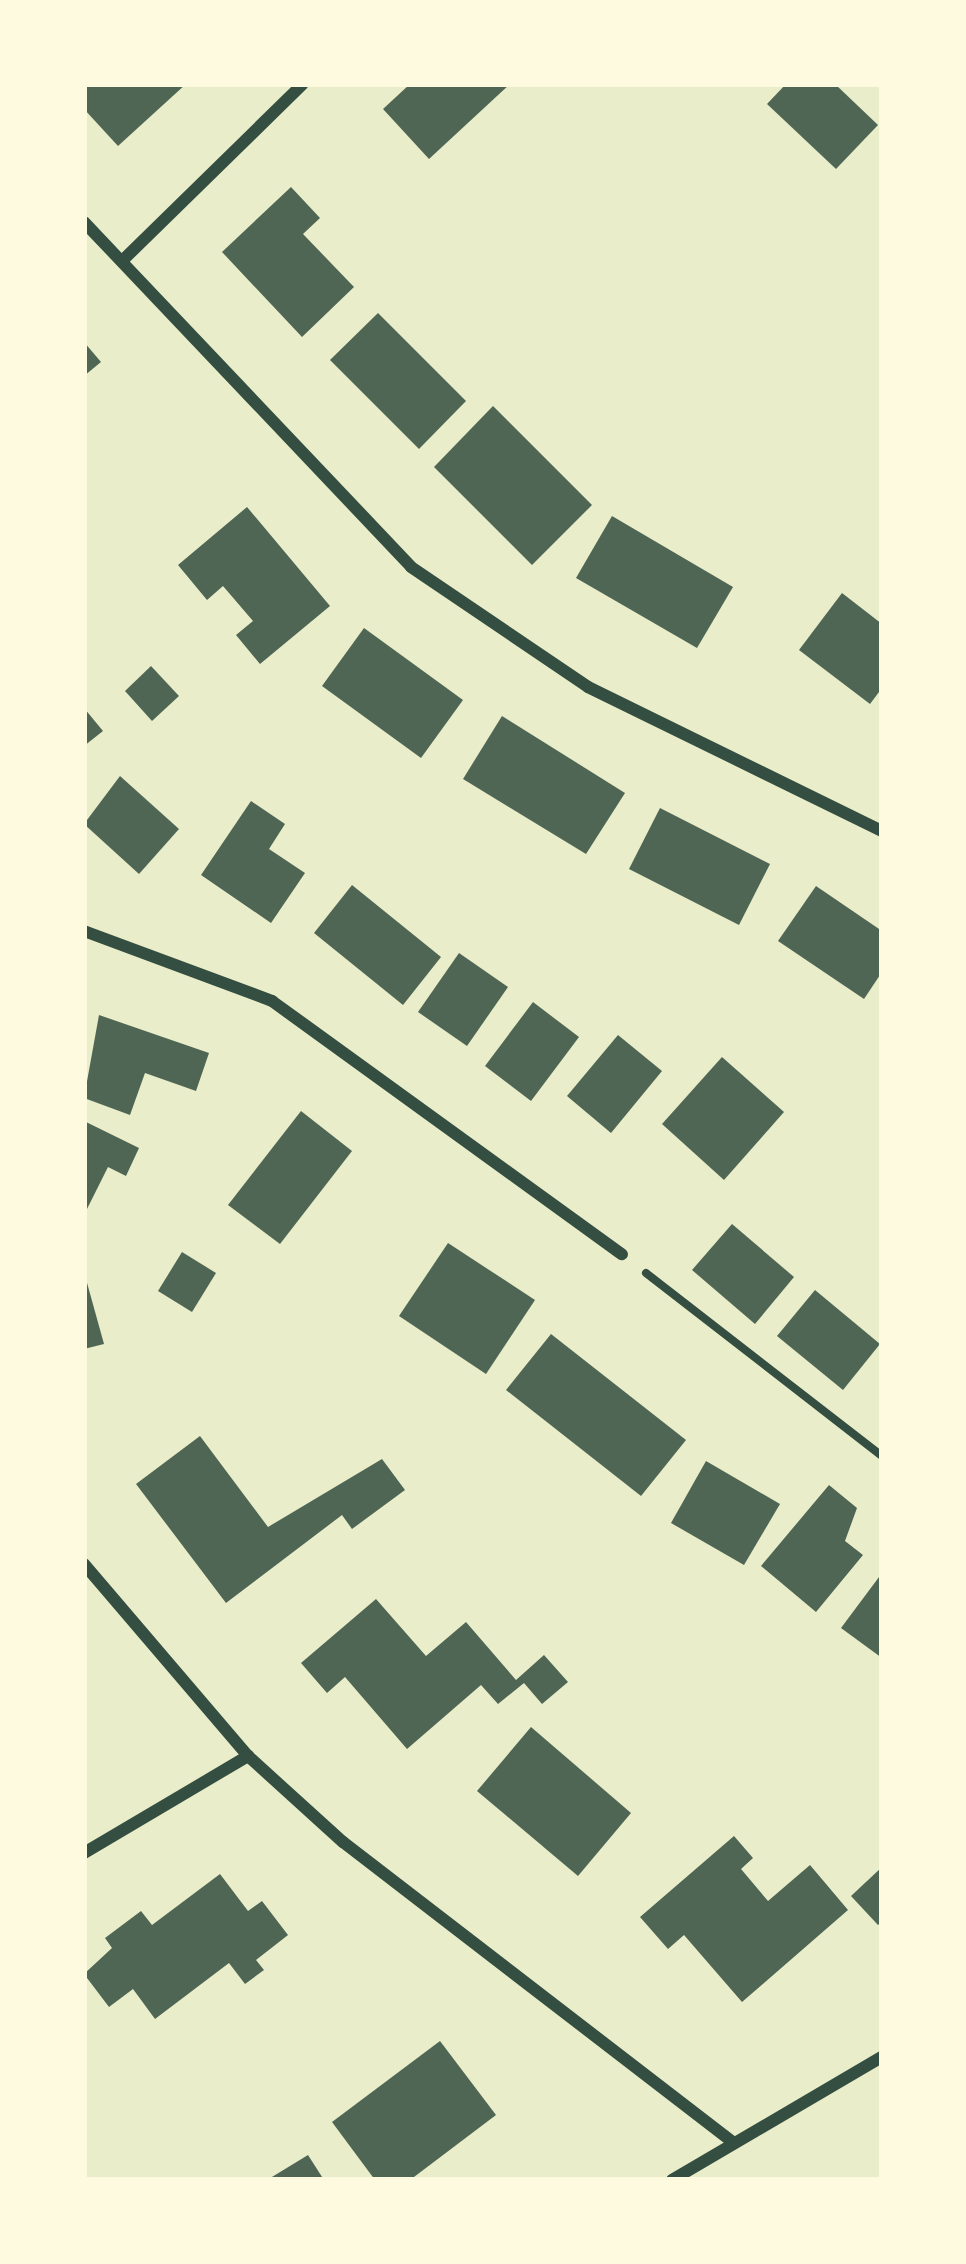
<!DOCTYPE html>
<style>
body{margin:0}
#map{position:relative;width:966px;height:2264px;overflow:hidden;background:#e9edc9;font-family:Arial,sans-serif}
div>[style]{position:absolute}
.building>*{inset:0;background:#4f6655}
.path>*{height:8px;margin:-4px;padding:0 4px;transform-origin:4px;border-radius:4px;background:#344e41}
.minor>*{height:12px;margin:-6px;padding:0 6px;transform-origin:6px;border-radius:6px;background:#344e41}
span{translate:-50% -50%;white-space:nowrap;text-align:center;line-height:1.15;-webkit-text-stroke:12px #fefae0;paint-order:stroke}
.frame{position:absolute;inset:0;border:87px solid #fefae0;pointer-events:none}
</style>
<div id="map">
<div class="building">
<div style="clip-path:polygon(84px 84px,186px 84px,118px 146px,84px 109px)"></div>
<div style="clip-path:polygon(410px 84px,510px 84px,429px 159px,383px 109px)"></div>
<div style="clip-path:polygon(786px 84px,835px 84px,878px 125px,836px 169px,767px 104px)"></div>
<div style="clip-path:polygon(291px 187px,320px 218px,303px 234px,354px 287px,302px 337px,222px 252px)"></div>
<div style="clip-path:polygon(378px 313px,466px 401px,419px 449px,330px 360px)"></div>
<div style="clip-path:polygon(84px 342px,101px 362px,84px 376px)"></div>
<div style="clip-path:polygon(493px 406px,592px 505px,532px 565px,434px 467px)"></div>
<div style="clip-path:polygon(247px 507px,330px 606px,260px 664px,236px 635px,253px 621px,223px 586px,207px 600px,178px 565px)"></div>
<div style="clip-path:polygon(612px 516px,733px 587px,697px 648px,576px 578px)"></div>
<div style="clip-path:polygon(842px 593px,882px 624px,882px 688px,870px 704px,799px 650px)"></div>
<div style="clip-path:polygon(364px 628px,463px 700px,421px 758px,322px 686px)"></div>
<div style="clip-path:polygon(151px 666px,179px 696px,152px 721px,125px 691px)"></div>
<div style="clip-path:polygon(84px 708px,103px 731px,84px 746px)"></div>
<div style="clip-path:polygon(502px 716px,625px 793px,586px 854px,463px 779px)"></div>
<div style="clip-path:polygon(120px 776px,179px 829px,139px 874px,84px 824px)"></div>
<div style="clip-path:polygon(251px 801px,285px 824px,269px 849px,305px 873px,271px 923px,201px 875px)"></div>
<div style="clip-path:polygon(660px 808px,770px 864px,739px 925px,629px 869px)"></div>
<div style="clip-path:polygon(352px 885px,441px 957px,403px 1005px,314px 933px)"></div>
<div style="clip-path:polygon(816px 886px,882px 931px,882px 972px,864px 999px,778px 941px)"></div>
<div style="clip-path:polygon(459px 953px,508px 987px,467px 1046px,418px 1012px)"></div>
<div style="clip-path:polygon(533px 1002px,579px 1037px,531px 1101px,485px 1066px)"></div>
<div style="clip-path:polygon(99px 1015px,209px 1053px,196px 1091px,145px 1073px,130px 1115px,84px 1098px)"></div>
<div style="clip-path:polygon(618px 1035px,662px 1071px,611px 1133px,567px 1096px)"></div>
<div style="clip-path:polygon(722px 1057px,784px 1112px,724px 1180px,662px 1124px)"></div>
<div style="clip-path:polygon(301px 1111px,352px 1151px,280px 1244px,228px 1205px)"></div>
<div style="clip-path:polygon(84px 1121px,139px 1148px,126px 1176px,108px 1167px,84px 1215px)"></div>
<div style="clip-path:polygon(732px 1224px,794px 1277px,755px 1324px,692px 1270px)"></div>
<div style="clip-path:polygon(448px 1243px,535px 1300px,486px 1374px,399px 1316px)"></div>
<div style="clip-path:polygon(182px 1252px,216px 1273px,192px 1312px,158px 1291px)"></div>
<div style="clip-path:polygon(84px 1272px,104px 1344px,84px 1349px)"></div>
<div style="clip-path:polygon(815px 1290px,880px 1344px,843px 1390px,777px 1336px)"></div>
<div style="clip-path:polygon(551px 1334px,686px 1440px,641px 1496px,506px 1390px)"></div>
<div style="clip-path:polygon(200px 1436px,268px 1527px,382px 1459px,405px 1490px,352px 1529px,342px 1515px,226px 1603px,136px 1484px)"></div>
<div style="clip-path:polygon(706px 1461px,780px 1504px,744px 1565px,671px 1523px)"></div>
<div style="clip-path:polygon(829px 1485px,857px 1508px,845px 1541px,863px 1555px,816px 1612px,761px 1566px)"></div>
<div style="clip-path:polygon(882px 1573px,882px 1658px,841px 1628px)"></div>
<div style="clip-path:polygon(376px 1599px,426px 1656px,466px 1622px,516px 1680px,544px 1655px,568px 1682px,542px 1704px,524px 1683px,498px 1704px,481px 1685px,407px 1749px,345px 1677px,327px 1693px,301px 1663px)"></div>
<div style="clip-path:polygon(531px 1727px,631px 1813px,578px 1876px,477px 1791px)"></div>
<div style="clip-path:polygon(734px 1836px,753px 1858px,741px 1869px,768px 1901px,810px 1865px,848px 1910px,742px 2002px,684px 1935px,668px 1949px,640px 1917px)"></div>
<div style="clip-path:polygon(882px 1867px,882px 1922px,878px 1925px,851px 1896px)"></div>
<div style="clip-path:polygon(220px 1874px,248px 1911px,262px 1901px,288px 1935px,256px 1960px,264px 1970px,245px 1984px,229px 1963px,155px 2019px,133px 1989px,109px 2007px,84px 1974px,112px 1948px,105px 1938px,141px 1911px,152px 1925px)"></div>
<div style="clip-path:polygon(440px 2041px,496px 2115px,410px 2180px,375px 2180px,332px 2122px)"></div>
<div style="clip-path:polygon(308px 2155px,324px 2180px,267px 2180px)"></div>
</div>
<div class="path">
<div style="left:646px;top:1273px;width:299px;rotate:37.8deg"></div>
</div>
<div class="minor">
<div style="left:84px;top:222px;width:475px;rotate:46.5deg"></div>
<div style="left:411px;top:567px;width:214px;rotate:34.1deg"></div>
<div style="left:588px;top:687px;width:327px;rotate:26.1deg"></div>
<div style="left:122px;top:261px;width:253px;rotate:-44.4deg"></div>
<div style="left:84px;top:931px;width:201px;rotate:20.4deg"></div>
<div style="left:272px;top:1001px;width:432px;rotate:35.9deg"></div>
<div style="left:84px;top:1564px;width:253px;rotate:49.5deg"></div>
<div style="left:84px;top:1853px;width:191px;rotate:-30.6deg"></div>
<div style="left:248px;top:1756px;width:128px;rotate:42.2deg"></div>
<div style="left:343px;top:1842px;width:493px;rotate:37.6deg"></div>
<div style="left:672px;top:2180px;width:243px;rotate:-30.4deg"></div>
</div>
<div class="frame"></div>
</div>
